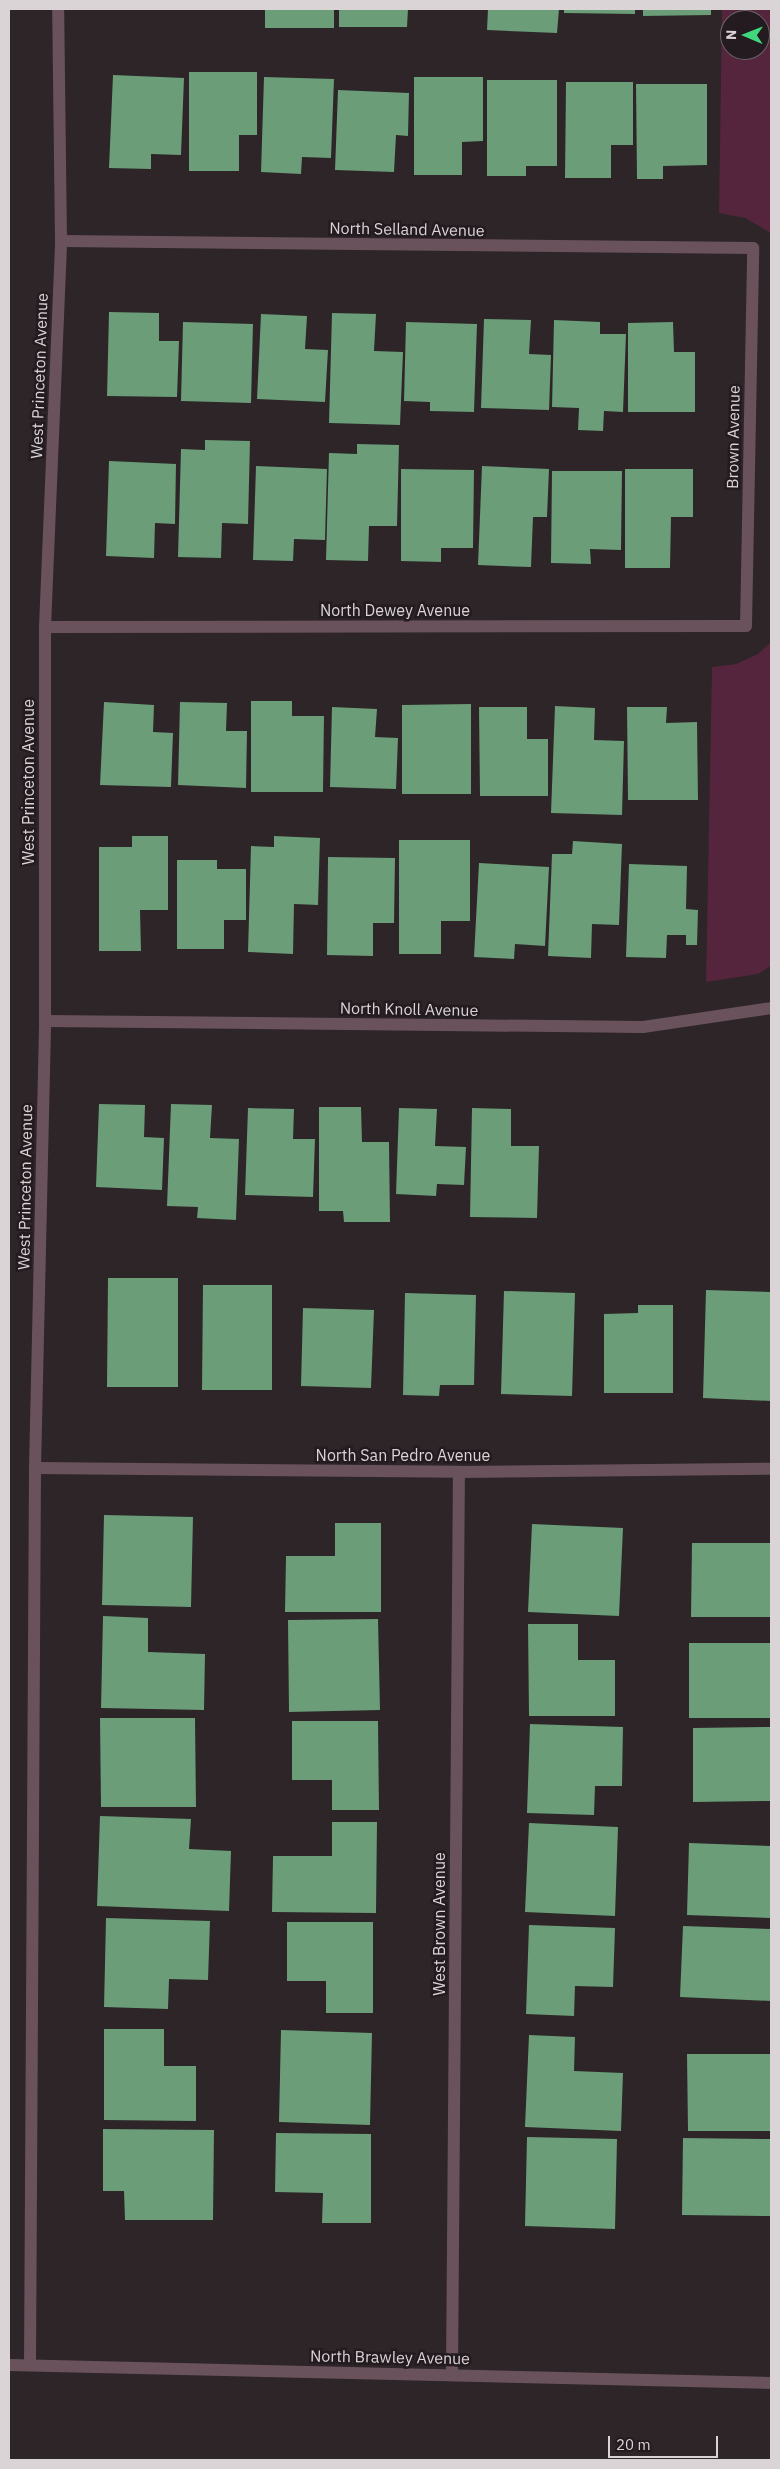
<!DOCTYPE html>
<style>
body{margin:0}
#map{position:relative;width:780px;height:2469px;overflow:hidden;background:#2d2528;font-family:"IBM Plex Sans",sans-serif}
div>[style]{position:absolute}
.green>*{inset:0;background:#54253d}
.building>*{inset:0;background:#6a9d78}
.minor>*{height:12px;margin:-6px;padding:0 6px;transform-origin:6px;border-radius:6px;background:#69525c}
.tertiary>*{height:12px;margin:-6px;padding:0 6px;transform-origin:6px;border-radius:6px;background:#69525c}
span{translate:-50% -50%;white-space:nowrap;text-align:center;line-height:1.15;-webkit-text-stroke:5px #231b1f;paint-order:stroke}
.street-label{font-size:16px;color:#dad4d7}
.frame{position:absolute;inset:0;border:10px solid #dad4d7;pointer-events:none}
.north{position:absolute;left:720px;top:10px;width:50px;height:50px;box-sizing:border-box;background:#231b1f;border:1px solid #6c6569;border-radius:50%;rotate:271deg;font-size:14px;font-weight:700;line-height:20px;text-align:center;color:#dad4d7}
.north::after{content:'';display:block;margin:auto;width:18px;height:22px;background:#41d77c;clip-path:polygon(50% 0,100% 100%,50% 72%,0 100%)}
.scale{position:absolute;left:608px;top:2436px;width:110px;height:22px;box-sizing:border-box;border:2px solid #dad4d7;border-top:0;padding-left:6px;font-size:15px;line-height:18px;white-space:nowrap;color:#dad4d7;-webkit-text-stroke:4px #231b1f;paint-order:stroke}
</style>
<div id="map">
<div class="green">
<div style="clip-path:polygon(evenodd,722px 9px,771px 9px,771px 233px,745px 218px,719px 213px,722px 9px,730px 20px,760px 20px,760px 50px,730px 50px,730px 20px)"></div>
<div style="clip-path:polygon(771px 642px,771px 966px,758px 974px,706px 982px,712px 667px,736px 664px,758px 654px)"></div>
</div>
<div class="building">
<div style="clip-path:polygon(265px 9px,334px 9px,334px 28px,265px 28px)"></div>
<div style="clip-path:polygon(339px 9px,408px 9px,407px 27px,339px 27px)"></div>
<div style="clip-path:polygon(488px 9px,559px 9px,557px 33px,487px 30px)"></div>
<div style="clip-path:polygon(564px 9px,635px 9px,635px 14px,564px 13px)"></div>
<div style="clip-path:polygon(643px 9px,711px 9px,711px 15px,643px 16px)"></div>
<div style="clip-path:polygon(189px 72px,257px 72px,257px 135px,239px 135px,239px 171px,189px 171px)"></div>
<div style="clip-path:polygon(113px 75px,184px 78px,181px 155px,151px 154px,151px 169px,109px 168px)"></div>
<div style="clip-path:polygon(264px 77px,334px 79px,331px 158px,302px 157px,301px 174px,261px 172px)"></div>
<div style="clip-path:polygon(414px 77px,483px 77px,483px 141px,462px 142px,462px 175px,414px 175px)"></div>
<div style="clip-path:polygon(487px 80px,557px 80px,557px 166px,526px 166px,526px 176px,487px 176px)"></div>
<div style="clip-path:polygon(566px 82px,633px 82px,633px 145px,611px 145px,611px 178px,565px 178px)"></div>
<div style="clip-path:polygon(636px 84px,707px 84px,707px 165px,663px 166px,663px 179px,637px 179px)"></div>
<div style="clip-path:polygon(338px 90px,409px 93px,408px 136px,396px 135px,394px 172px,335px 170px)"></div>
<div style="clip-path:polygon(109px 312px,159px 313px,159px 341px,179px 341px,177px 397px,107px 396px)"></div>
<div style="clip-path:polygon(332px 313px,376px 314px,374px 351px,403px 352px,400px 425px,329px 423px)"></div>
<div style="clip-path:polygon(261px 314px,307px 316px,305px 349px,328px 350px,325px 402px,257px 399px)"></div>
<div style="clip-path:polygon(484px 319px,531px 320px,529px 354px,551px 355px,549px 410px,481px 408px)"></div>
<div style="clip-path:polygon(554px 320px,600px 322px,600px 334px,626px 334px,623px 412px,604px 411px,603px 431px,578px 430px,579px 408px,552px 407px)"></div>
<div style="clip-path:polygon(183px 322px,253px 324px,251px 403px,181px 401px)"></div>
<div style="clip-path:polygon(406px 322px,477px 324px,474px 412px,430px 411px,430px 402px,404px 401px)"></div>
<div style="clip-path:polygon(673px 322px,674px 352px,695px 352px,695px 412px,628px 412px,628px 323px)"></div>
<div style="clip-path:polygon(205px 440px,250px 441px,248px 524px,222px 523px,221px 558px,178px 557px,181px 449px,205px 450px)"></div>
<div style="clip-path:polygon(357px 444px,399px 445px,397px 526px,369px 526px,368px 561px,326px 560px,329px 453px,357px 454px)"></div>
<div style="clip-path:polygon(109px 461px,176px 464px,175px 524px,155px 523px,154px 558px,106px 556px)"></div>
<div style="clip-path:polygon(256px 466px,327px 469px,325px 540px,294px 539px,293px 561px,253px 560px)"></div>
<div style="clip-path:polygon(482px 466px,549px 469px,547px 517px,533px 517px,531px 567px,478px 565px)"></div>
<div style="clip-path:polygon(401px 469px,474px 470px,473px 548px,441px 548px,441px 562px,401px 561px)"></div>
<div style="clip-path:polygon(625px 469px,693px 469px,693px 517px,671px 517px,670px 568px,625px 568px)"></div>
<div style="clip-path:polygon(552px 471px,622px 471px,621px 550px,590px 549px,591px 564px,551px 563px)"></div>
<div style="clip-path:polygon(251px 701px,292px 701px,292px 716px,324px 716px,323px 792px,251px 792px)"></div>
<div style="clip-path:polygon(104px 702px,154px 705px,153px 732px,173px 733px,171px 787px,100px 785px)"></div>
<div style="clip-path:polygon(180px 702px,227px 703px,226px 731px,247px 731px,246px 788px,178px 785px)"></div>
<div style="clip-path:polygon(471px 704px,471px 794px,402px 794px,402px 705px)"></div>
<div style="clip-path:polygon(555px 706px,595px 708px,594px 740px,624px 741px,622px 815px,551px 813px)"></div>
<div style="clip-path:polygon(332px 707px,377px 709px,375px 737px,398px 738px,396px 789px,330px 787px)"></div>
<div style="clip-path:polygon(479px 707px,527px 707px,527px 739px,548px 739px,548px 796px,480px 796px)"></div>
<div style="clip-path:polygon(627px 707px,667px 707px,666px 723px,697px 722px,698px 800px,628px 800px)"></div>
<div style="clip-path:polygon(132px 836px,168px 836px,168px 910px,140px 910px,141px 951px,99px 951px,99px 847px,132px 847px)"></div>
<div style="clip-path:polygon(274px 836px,320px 838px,318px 905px,294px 904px,293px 954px,248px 952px,251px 846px,274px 847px)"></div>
<div style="clip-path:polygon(399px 840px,470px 840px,470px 921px,441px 921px,441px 954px,399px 954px)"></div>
<div style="clip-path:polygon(573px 841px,622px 844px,619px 925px,592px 924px,591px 958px,548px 956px,552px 854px,572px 854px)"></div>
<div style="clip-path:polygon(328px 857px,395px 858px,394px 923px,373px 923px,373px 956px,327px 955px)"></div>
<div style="clip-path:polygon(177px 860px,217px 860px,217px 869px,246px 869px,246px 920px,224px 920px,224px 949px,177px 949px)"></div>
<div style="clip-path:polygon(479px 863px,549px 867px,545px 946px,515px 944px,514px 959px,474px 957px)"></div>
<div style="clip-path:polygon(629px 864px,687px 866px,686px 909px,698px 910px,697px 945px,686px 945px,686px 935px,667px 935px,666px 958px,626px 957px)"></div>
<div style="clip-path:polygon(99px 1104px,145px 1105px,144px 1137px,164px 1138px,162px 1190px,96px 1187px)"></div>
<div style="clip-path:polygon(171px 1104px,212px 1105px,210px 1138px,239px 1139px,236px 1220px,197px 1218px,198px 1207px,167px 1206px)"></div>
<div style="clip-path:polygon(319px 1107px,361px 1107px,362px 1142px,389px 1142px,390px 1222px,344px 1222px,343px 1211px,319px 1211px)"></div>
<div style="clip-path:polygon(248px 1108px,294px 1109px,293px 1139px,315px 1139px,313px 1197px,245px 1195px)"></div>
<div style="clip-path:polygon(399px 1108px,437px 1109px,435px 1146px,466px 1147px,464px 1185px,437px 1184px,436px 1196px,396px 1194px)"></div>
<div style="clip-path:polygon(472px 1108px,511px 1109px,511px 1146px,539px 1146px,537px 1218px,470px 1217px)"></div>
<div style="clip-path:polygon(108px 1278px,178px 1278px,178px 1387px,107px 1387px)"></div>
<div style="clip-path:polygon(203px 1285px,272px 1285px,272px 1390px,202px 1390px)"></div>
<div style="clip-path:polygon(706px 1290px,771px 1292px,771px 1401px,703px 1398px)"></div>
<div style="clip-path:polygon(504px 1291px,575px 1293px,572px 1396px,501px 1394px)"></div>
<div style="clip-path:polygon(405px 1293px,476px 1295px,474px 1385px,440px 1385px,439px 1396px,403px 1395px)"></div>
<div style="clip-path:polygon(638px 1305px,673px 1305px,673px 1393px,604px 1393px,604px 1314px,638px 1313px)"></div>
<div style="clip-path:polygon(303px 1308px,374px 1310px,371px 1388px,301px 1386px)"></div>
<div style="clip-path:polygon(104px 1515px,193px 1517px,191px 1607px,102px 1605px)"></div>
<div style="clip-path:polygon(335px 1523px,381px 1523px,381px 1612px,285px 1612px,286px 1556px,335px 1556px)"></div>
<div style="clip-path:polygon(532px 1524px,623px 1528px,619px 1616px,528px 1612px)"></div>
<div style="clip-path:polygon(692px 1543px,771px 1543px,771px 1617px,691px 1617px)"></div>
<div style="clip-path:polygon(103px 1616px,148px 1618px,148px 1652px,205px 1654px,204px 1710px,101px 1708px)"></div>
<div style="clip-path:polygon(378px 1619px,380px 1710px,289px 1712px,288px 1620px)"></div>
<div style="clip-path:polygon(528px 1624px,578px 1624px,578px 1660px,615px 1660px,615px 1716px,529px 1716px)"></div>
<div style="clip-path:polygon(689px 1643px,771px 1643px,771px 1718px,689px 1718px)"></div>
<div style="clip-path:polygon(100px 1718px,195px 1718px,196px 1807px,101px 1807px)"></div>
<div style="clip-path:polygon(292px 1721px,378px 1721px,379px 1810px,332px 1810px,332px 1780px,292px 1780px)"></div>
<div style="clip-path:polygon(530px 1724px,623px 1727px,622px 1786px,595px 1786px,594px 1815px,527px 1813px)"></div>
<div style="clip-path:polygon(771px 1727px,771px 1801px,693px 1802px,693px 1728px)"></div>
<div style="clip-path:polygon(100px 1816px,191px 1819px,189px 1849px,231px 1851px,229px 1911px,97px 1906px)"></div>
<div style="clip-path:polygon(332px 1822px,377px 1822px,376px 1913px,272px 1912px,273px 1856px,332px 1856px)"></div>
<div style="clip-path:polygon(529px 1823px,618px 1827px,615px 1916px,525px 1912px)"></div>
<div style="clip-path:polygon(689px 1843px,771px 1846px,771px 1918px,687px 1915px)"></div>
<div style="clip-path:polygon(106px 1918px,210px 1921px,208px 1980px,169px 1979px,168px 2009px,104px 2007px)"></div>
<div style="clip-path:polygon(287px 1922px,373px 1922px,373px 2013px,326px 2013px,326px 1981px,287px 1981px)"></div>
<div style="clip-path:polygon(529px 1925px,615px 1928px,613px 1987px,575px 1986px,574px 2016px,526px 2014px)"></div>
<div style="clip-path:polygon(683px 1926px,771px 1929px,771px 2001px,680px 1997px)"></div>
<div style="clip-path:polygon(104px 2029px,164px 2029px,164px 2066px,196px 2066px,196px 2121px,104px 2120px)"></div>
<div style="clip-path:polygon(281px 2030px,372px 2033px,370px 2125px,279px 2122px)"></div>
<div style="clip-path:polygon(529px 2035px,575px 2037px,574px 2071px,623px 2073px,621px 2131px,525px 2127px)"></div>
<div style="clip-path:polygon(687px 2054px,771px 2054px,771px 2131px,688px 2131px)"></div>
<div style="clip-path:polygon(103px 2129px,214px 2130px,213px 2220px,125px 2220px,124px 2191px,103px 2191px)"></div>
<div style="clip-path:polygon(276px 2133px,371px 2134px,371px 2223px,322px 2223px,323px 2193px,275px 2192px)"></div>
<div style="clip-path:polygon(527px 2137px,617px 2139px,615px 2229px,525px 2226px)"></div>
<div style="clip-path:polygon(683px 2138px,771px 2139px,771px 2216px,682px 2215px)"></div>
</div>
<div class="minor">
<div style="left:45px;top:627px;width:701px;rotate:-0.08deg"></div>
<div style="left:746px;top:626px;width:378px;rotate:-88.9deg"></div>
<div style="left:753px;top:248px;width:692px;rotate:-179.42deg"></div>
<div style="left:45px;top:1021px;width:598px;rotate:0.57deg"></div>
<div style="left:643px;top:1027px;width:129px;rotate:-8.4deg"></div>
<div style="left:35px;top:1468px;width:424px;rotate:0.5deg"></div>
<div style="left:459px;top:1472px;width:312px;rotate:-0.6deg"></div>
<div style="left:30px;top:2365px;width:897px;rotate:-89.68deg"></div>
<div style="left:35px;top:1468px;width:447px;rotate:-88.7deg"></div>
<div style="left:45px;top:1021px;width:394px;rotate:-90deg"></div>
<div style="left:45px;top:627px;width:386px;rotate:-87.6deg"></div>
<div style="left:61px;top:241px;width:232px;rotate:-90.7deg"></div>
<div style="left:452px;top:2375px;width:903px;rotate:-89.56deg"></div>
</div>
<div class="tertiary">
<div style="left:9px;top:2365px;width:762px;rotate:1.35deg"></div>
</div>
<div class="street-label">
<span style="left:407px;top:229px;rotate:1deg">North Selland Avenue</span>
<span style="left:39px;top:376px;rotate:-88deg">West Princeton Avenue</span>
<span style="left:733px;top:437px;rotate:-89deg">Brown Avenue</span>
<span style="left:395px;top:610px">North Dewey Avenue</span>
<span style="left:28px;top:782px;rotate:-90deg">West Princeton Avenue</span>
<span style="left:409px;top:1009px;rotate:1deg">North Knoll Avenue</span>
<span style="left:25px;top:1187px;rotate:-89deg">West Princeton Avenue</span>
<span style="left:403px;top:1455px">North San Pedro Avenue</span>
<span style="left:439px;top:1924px;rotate:-90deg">West Brown Avenue</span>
<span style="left:390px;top:2357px;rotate:1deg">North Brawley Avenue</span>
</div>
<div class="frame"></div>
<div class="north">N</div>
<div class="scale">20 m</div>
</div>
